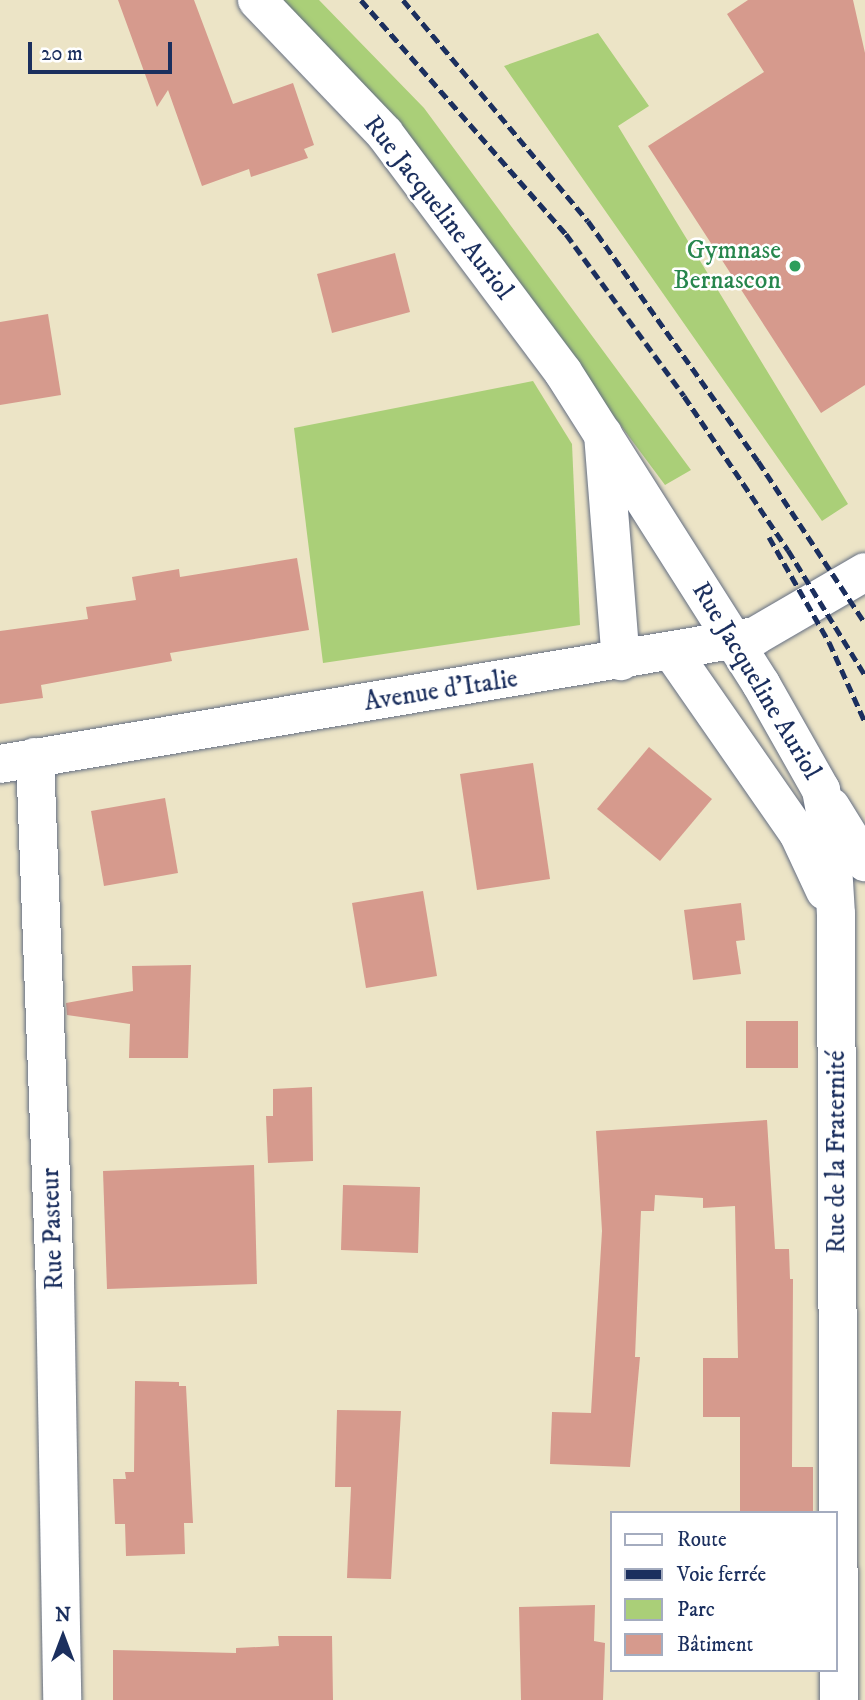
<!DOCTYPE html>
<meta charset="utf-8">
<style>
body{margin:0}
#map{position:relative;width:865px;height:1700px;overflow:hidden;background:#ece4c6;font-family:"IM FELL DW Pica",serif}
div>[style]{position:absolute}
.green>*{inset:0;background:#aacf78}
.building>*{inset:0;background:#d69a8d}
.roads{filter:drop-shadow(0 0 2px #646e82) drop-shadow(0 0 2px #646e82)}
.minor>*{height:38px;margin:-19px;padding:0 19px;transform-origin:19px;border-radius:19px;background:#fff}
.rail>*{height:5px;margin-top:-2.5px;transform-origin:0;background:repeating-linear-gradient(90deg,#1b2f5e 0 10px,transparent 0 15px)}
.dots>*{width:19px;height:19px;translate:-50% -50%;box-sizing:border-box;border:4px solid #fff;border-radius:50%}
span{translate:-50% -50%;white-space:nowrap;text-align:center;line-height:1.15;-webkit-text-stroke:5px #fff;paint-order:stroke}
.street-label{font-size:26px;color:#1b2f5e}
.leisure-label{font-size:26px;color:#27864d}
.right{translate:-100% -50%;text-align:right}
.legend{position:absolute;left:610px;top:1511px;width:228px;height:161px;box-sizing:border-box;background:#fff;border:2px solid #a4acbf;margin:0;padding:9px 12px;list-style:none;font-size:21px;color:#1b2f5e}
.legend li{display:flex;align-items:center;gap:14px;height:35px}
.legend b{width:35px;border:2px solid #a4acbf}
.north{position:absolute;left:28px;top:1602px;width:70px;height:70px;-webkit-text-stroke:5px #fff;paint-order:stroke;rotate:0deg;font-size:19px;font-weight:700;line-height:28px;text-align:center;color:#1b2f5e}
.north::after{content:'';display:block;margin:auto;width:24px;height:32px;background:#1b2f5e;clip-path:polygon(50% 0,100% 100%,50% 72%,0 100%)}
.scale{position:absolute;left:28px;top:42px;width:144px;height:32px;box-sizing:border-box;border:4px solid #1b2f5e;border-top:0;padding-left:9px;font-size:21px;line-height:24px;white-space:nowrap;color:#1b2f5e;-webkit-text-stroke:5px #fff;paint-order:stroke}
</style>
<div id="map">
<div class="green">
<div style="clip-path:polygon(274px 0,319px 0,424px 108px,691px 470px,665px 485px,399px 127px)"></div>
<div style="clip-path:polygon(598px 33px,649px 106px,618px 126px,848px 504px,822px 521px,504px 66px)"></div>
<div style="clip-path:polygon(533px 381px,572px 444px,580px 625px,323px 663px,294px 428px)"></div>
</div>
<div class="building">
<div style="clip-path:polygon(118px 0,194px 0,233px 104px,293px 83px,314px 145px,304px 149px,308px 158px,251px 177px,249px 169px,202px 186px,168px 90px,157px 107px)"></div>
<div style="clip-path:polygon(748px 0,853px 0,865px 53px,865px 385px,821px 413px,648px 146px,764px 72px,727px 14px)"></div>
<div style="clip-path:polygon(395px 253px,410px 312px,332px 333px,317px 274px)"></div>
<div style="clip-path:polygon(48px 314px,61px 395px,0 405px,0 322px)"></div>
<div style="clip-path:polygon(297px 558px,309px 630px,170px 653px,172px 661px,41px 685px,43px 698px,0 704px,0 631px,88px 619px,86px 607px,136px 600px,132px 577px,179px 569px,180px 577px)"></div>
<div style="clip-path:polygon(649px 747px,712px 799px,660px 861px,597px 809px)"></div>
<div style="clip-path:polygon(533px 763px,550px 879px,477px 890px,460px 774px)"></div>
<div style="clip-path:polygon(165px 798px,178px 873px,104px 886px,91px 811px)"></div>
<div style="clip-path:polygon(423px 891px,437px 976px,366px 988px,352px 903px)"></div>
<div style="clip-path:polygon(741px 903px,745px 940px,736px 941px,741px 974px,693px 980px,684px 910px)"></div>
<div style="clip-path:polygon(191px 965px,188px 1058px,129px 1058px,130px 1024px,67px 1015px,66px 1003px,133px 991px,132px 966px)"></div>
<div style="clip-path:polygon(746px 1021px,798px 1021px,798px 1068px,746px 1068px)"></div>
<div style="clip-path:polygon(312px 1087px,313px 1161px,268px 1163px,266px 1116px,273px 1116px,273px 1089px)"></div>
<div style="clip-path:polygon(767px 1120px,775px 1249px,789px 1249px,790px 1279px,793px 1279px,792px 1467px,813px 1467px,813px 1513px,740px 1513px,740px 1417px,703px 1417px,703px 1358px,738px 1358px,735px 1206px,703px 1208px,703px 1198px,655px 1195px,654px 1211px,641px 1211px,635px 1357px,640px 1357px,630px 1467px,550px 1464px,552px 1412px,591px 1413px,602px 1231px,596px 1131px)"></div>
<div style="clip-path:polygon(254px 1165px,257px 1284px,107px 1289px,103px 1171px)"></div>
<div style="clip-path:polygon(343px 1185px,420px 1187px,418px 1253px,341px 1250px)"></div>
<div style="clip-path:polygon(135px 1381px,179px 1382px,179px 1386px,186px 1386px,193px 1523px,184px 1523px,185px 1554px,126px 1556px,125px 1524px,115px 1524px,113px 1479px,126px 1479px,125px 1472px,134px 1472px)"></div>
<div style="clip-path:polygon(337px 1410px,401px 1411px,391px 1579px,347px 1578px,351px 1487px,335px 1487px)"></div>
<div style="clip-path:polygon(595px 1605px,594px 1641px,605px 1643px,603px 1700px,521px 1700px,519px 1607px)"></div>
<div style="clip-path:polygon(278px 1636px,332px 1636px,333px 1700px,113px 1700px,113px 1650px,236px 1653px,236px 1648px,279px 1646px)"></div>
</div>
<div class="roads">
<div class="minor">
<div style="left:257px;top:0;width:185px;rotate:46.3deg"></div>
<div style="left:385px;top:134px;width:297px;rotate:53.2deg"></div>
<div style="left:563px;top:372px;width:370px;rotate:57.6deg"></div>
<div style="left:761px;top:684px;width:122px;rotate:60.5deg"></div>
<div style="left:821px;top:790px;width:60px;rotate:79.4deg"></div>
<div style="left:832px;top:849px;width:65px;rotate:86.5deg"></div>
<div style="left:836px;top:914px;width:786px;rotate:89.78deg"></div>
<div style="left:603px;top:434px;width:228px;rotate:85.5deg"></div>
<div style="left:672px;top:652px;width:221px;rotate:55.2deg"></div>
<div style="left:798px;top:833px;width:64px;rotate:65deg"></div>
<div style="left:35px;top:757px;width:526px;rotate:87.82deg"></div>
<div style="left:55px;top:1283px;width:417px;rotate:89deg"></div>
<div style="left:0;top:764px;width:766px;rotate:-9.62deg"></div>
<div style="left:755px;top:636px;width:127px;rotate:-30.2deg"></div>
<div style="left:831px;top:807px;width:65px;rotate:58.3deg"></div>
</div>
</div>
<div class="rail">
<div style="left:361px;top:0;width:311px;rotate:48.8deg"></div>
<div style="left:566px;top:234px;width:200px;rotate:53.9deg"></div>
<div style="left:684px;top:396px;width:186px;rotate:56deg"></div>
<div style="left:788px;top:550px;width:147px;rotate:58.4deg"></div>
<div style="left:403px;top:0;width:288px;rotate:50.1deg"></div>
<div style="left:588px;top:221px;width:294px;rotate:54.7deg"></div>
<div style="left:758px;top:461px;width:194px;rotate:56.6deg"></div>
<div style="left:769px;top:537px;width:121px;rotate:60.3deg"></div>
<div style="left:829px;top:642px;width:88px;rotate:65.8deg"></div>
</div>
<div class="dots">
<div style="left:795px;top:266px;background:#2e9e5b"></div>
</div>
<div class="street-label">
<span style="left:438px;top:208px;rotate:52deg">Rue Jacqueline Auriol</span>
<span style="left:756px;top:681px;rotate:59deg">Rue Jacqueline Auriol</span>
<span style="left:441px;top:691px;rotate:-9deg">Avenue d'Italie</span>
<span style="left:837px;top:1152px;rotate:-90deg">Rue de la Fraternité</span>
<span style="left:53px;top:1229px;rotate:-92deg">Rue Pasteur</span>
</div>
<div class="leisure-label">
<span class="right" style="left:781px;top:266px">Gymnase<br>Bernascon</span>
</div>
<ul class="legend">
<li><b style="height:9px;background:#fff"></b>Route</li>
<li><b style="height:9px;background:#1b2f5e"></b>Voie ferrée</li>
<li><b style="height:19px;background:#aacf78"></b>Parc</li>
<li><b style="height:19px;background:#d69a8d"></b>Bâtiment</li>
</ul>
<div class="north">N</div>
<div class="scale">20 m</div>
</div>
